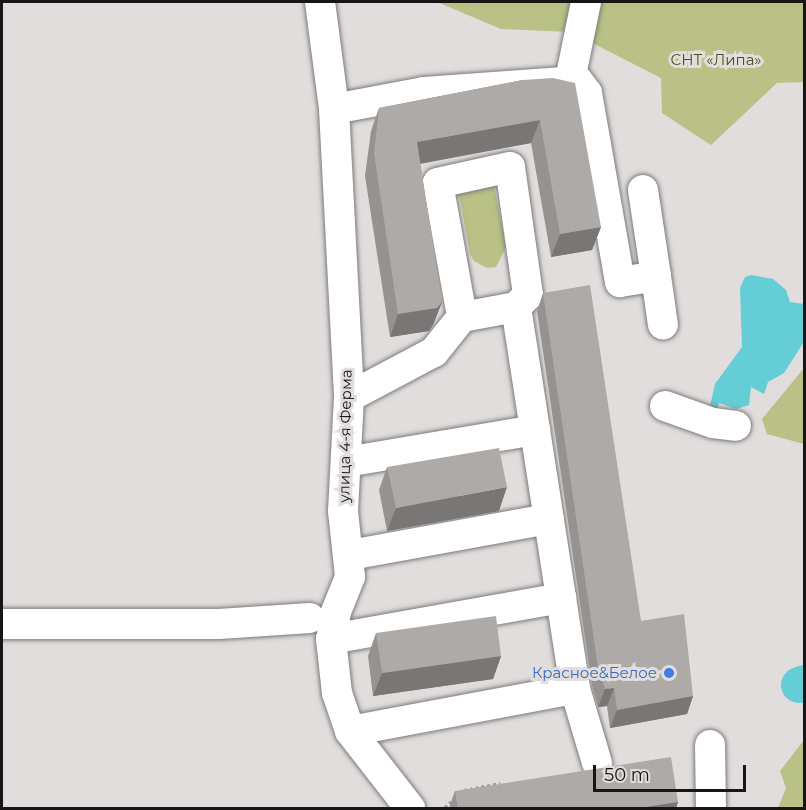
<!DOCTYPE html>
<meta charset="utf-8">
<style>
body{margin:0}
#map{position:relative;width:806px;height:810px;overflow:hidden;background:#e1dddc;font-family:Montserrat,sans-serif}
div>[style]{position:absolute}
.green>*{inset:0;background:#b9c186}
.water>*{inset:0;background:#64cdd5}
.river>*{height:36px;margin:-18px;padding:0 18px;transform-origin:18px;border-radius:18px;background:#64cdd5}
.path>*{height:4px;margin-top:-2px;transform-origin:0;background:repeating-linear-gradient(90deg,#9e9b9a 0 3px,transparent 0 6px)}
.roads{filter:drop-shadow(0 0 2px #7e7b7a) drop-shadow(0 0 2px #7e7b7a)}
.minor>*{height:30px;margin:-15px;padding:0 15px;transform-origin:15px;border-radius:15px;background:#fff}
.wall>*{inset:0;background:#959290}
.shaded-wall>*{inset:0;background:#797776}
.building>*{inset:0;background:#adaaa8}
.dots>*{width:16px;height:16px;translate:-50% -50%;box-sizing:border-box;border:3px solid #e1dddc;border-radius:50%}
span{translate:-50% -50%;white-space:nowrap;text-align:center;line-height:1.15;-webkit-text-stroke:6px #e1dddc;paint-order:stroke}
.park-label{font-size:15px;color:#4d521b}
.street-label{font-size:15px;color:#171515}
.shop-label{font-size:15px;color:#366cbe}
.right{translate:-100% -50%;text-align:right}
.frame{position:absolute;inset:0;border:3px solid #171515;pointer-events:none}
.scale{position:absolute;left:593px;top:765px;width:153px;height:27px;box-sizing:border-box;border:3px solid #171515;border-top:0;padding-left:8px;font-size:18px;line-height:21px;white-space:nowrap;color:#171515;-webkit-text-stroke:4px #e1dddc;paint-order:stroke}
</style>
<div id="map">
<div class="green">
<div style="clip-path:polygon(437px 2px,804px 2px,804px 82px,777px 83px,711px 145px,662px 113px,661px 78px,571px 32px,501px 29px)"></div>
<div style="clip-path:polygon(494px 186px,506px 247px,496px 267px,487px 268px,474px 261px,470px 254px,459px 194px)"></div>
<div style="clip-path:polygon(804px 368px,804px 444px,767px 434px,762px 419px)"></div>
<div style="clip-path:polygon(804px 740px,804px 808px,778px 808px,786px 788px,780px 771px)"></div>
</div>
<div class="water">
<div style="clip-path:polygon(751px 275px,773px 279px,786px 290px,790px 302px,804px 304px,804px 342px,784px 373px,768px 382px,764px 394px,751px 387px,749px 405px,736px 409px,719px 403px,714px 420px,710px 406px,715px 384px,742px 347px,740px 288px,745px 277px)"></div>
</div>
<div class="river">
<div style="left:799px;top:685px;width:5px;rotate:-22deg"></div>
</div>
<div class="path">
<div style="left:464px;top:791px;width:37px;rotate:-11deg"></div>
<div style="left:445px;top:808px;width:12px;rotate:-42deg"></div>
</div>
<div class="roads">
<div class="minor">
<div style="left:320px;top:2px;width:108px;rotate:82.5deg"></div>
<div style="left:334px;top:109px;width:288px;rotate:87deg"></div>
<div style="left:349px;top:397px;width:114px;rotate:93deg"></div>
<div style="left:343px;top:511px;width:66px;rotate:83.9deg"></div>
<div style="left:350px;top:577px;width:38px;rotate:112deg"></div>
<div style="left:336px;top:612px;width:27px;rotate:100deg"></div>
<div style="left:331px;top:639px;width:54px;rotate:83.7deg"></div>
<div style="left:337px;top:693px;width:40px;rotate:71.1deg"></div>
<div style="left:350px;top:731px;width:98px;rotate:52.1deg"></div>
<div style="left:570px;top:80px;width:80px;rotate:-78.4deg"></div>
<div style="left:334px;top:109px;width:92px;rotate:-10.7deg"></div>
<div style="left:424px;top:92px;width:154px;rotate:-4.1deg"></div>
<div style="left:578px;top:81px;width:15px;rotate:53deg"></div>
<div style="left:587px;top:93px;width:192px;rotate:80.1deg"></div>
<div style="left:620px;top:282px;width:36px;rotate:-9deg"></div>
<div style="left:656px;top:276px;width:87px;rotate:-98.6deg"></div>
<div style="left:656px;top:276px;width:49px;rotate:81.9deg"></div>
<div style="left:516px;top:307px;width:387px;rotate:81.2deg"></div>
<div style="left:575px;top:689px;width:77px;rotate:73.4deg"></div>
<div style="left:349px;top:397px;width:96px;rotate:-27.9deg"></div>
<div style="left:434px;top:352px;width:45px;rotate:-51.3deg"></div>
<div style="left:462px;top:317px;width:55px;rotate:-10.5deg"></div>
<div style="left:516px;top:307px;width:17px;rotate:-45deg"></div>
<div style="left:528px;top:295px;width:129px;rotate:-98deg"></div>
<div style="left:510px;top:167px;width:74px;rotate:167.5deg"></div>
<div style="left:438px;top:183px;width:136px;rotate:79.8deg"></div>
<div style="left:665px;top:406px;width:51px;rotate:19.5deg"></div>
<div style="left:713px;top:423px;width:23px;rotate:7deg"></div>
<div style="left:346px;top:462px;width:192px;rotate:-9.6deg"></div>
<div style="left:350px;top:555px;width:202px;rotate:-10.3deg"></div>
<div style="left:2px;top:624px;width:217px"></div>
<div style="left:219px;top:624px;width:91px;rotate:-3.8deg"></div>
<div style="left:331px;top:639px;width:234px;rotate:-10.1deg"></div>
<div style="left:350px;top:731px;width:229px;rotate:-10.6deg"></div>
<div style="left:710px;top:745px;width:63px;rotate:89.1deg"></div>
</div>
</div>
<div class="wall">
<div style="clip-path:polygon(523px 80px,601px 227px,592px 250px,551px 257px,531px 143px,420px 163px,442px 302px,433px 325px,429px 331px,390px 337px,365px 176px,371px 131px,379px 108px)"></div>
<div style="clip-path:polygon(543px 293px,641px 621px,693px 696px,687px 714px,610px 728px,607px 706px,598px 707px,592px 685px,537px 311px)"></div>
<div style="clip-path:polygon(387px 467px,499px 511px,387px 531px,379px 490px)"></div>
<div style="clip-path:polygon(376px 633px,501px 656px,493px 679px,373px 696px,368px 656px)"></div>
<div style="clip-path:polygon(455px 791px,678px 802px,676px 808px,449px 808px)"></div>
</div>
<div class="shaded-wall">
<div style="clip-path:polygon(540px 120px,531px 143px,409px 166px,417px 142px)"></div>
<div style="clip-path:polygon(601px 227px,592px 250px,551px 257px,560px 234px)"></div>
<div style="clip-path:polygon(442px 302px,433px 325px,429px 331px,390px 337px,398px 314px)"></div>
<div style="clip-path:polygon(507px 487px,499px 511px,387px 531px,396px 508px)"></div>
<div style="clip-path:polygon(501px 656px,493px 679px,373px 696px,382px 673px)"></div>
<div style="clip-path:polygon(614px 688px,607px 706px,598px 707px,605px 689px)"></div>
<div style="clip-path:polygon(693px 696px,687px 714px,610px 728px,617px 710px)"></div>
<div style="clip-path:polygon(678px 802px,676px 808px,638px 808px)"></div>
</div>
<div class="building">
<div style="clip-path:polygon(553px 78px,575px 83px,601px 227px,560px 234px,540px 120px,417px 142px,442px 302px,437px 308px,398px 314px,374px 153px,379px 108px,523px 80px)"></div>
<div style="clip-path:polygon(590px 285px,641px 621px,684px 614px,693px 696px,617px 710px,614px 688px,605px 689px,598px 667px,543px 293px)"></div>
<div style="clip-path:polygon(499px 448px,507px 487px,396px 508px,387px 467px)"></div>
<div style="clip-path:polygon(496px 616px,501px 656px,382px 673px,376px 633px)"></div>
<div style="clip-path:polygon(671px 757px,678px 802px,638px 808px,458px 808px,455px 791px)"></div>
</div>
<div class="dots">
<div style="left:669px;top:673px;background:#3f7fe0"></div>
</div>
<div class="park-label">
<span style="left:716px;top:60px">СНТ «Липа»</span>
</div>
<div class="street-label">
<span style="left:345px;top:436px;rotate:-89deg">улица 4-я Ферма</span>
</div>
<div class="shop-label">
<span class="right" style="left:657px;top:673px">Красное&amp;Белое</span>
</div>
<div class="frame"></div>
<div class="scale">50 m</div>
</div>
